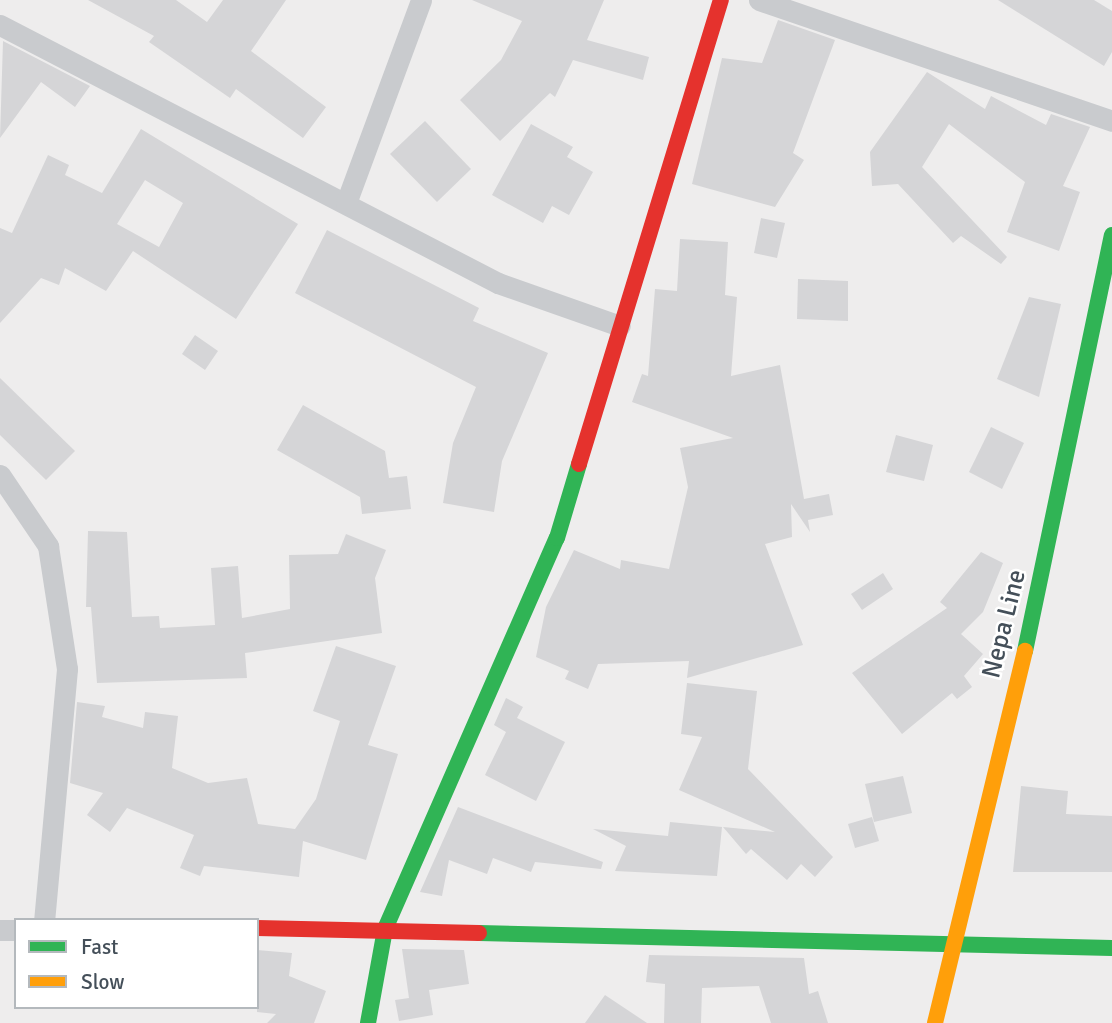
<!DOCTYPE html>
<style>
body{margin:0}
#map{position:relative;width:1112px;height:1023px;overflow:hidden;background:#eeeded;font-family:Signika,sans-serif}
div>[style]{position:absolute}
.building>*{inset:0;background:#d5d5d7}
.street>*{height:21px;margin:-10.5px;padding:0 10.5px;transform-origin:10.5px;border-radius:10.5px;background:#c9cbce}
.fast>*{height:16px;margin:-8px;padding:0 8px;transform-origin:8px;border-radius:8px;background:#30b455}
.slow>*{height:16px;margin:-8px;padding:0 8px;transform-origin:8px;border-radius:8px;background:#ff9f0a}
.jam>*{height:16px;margin:-8px;padding:0 8px;transform-origin:8px;border-radius:8px;background:#e5322d}
span{translate:-50% -50%;white-space:nowrap;text-align:center;line-height:1.15;-webkit-text-stroke:5px #fff;paint-order:stroke}
.street-label{font-size:26px;color:#444f59}
.legend{position:absolute;left:14px;top:918px;width:245px;height:91px;box-sizing:border-box;background:#fff;border:2px solid #b4b9bd;margin:0;padding:9px 12px;list-style:none;font-size:21px;color:#444f59}
.legend li{display:flex;align-items:center;gap:14px;height:35px}
.legend b{width:35px;border:2px solid #b4b9bd}
</style>
<div id="map">
<div class="building">
<div style="clip-path:polygon(88px 0,176px 0,207px 22px,223px 0,286px 0,251px 51px,326px 107px,303px 138px,236px 89px,230px 98px,149px 42px,154px 36px)"></div>
<div style="clip-path:polygon(472px 0,604px 0,587px 40px,649px 57px,643px 80px,573px 60px,555px 97px,550px 93px,500px 141px,460px 100px,501px 60px,522px 21px)"></div>
<div style="clip-path:polygon(998px 0,1094px 0,1112px 11px,1112px 52px,1104px 66px)"></div>
<div style="clip-path:polygon(778px 20px,835px 40px,793px 153px,804px 160px,775px 207px,692px 184px,722px 58px,762px 63px)"></div>
<div style="clip-path:polygon(3px 41px,90px 86px,75px 107px,41px 82px,0 138px)"></div>
<div style="clip-path:polygon(927px 72px,985px 109px,991px 96px,1046px 125px,1051px 114px,1090px 127px,1063px 186px,1080px 192px,1059px 251px,1007px 232px,1025px 182px,949px 124px,922px 167px,1007px 257px,1001px 264px,961px 236px,953px 243px,898px 184px,872px 186px,870px 152px)"></div>
<div style="clip-path:polygon(425px 121px,471px 169px,437px 202px,390px 154px)"></div>
<div style="clip-path:polygon(531px 124px,573px 147px,567px 157px,593px 172px,569px 215px,552px 206px,543px 223px,492px 195px)"></div>
<div style="clip-path:polygon(evenodd,141px 129px,298px 224px,236px 319px,133px 251px,106px 291px,65px 268px,59px 285px,41px 278px,0 323px,0 228px,12px 233px,48px 155px,69px 165px,65px 175px,102px 193px,141px 129px,145px 180px,183px 203px,159px 247px,117px 224px,145px 180px)"></div>
<div style="clip-path:polygon(761px 218px,785px 223px,777px 258px,754px 253px)"></div>
<div style="clip-path:polygon(327px 230px,479px 308px,473px 321px,548px 353px,502px 461px,494px 512px,443px 503px,453px 443px,476px 387px,295px 293px)"></div>
<div style="clip-path:polygon(680px 239px,728px 242px,725px 295px,737px 297px,731px 376px,780px 365px,804px 499px,829px 494px,833px 515px,808px 520px,810px 532px,791px 504px,792px 537px,765px 544px,803px 645px,687px 678px,689px 661px,598px 664px,588px 689px,565px 679px,569px 671px,536px 657px,546px 607px,574px 550px,620px 569px,621px 560px,669px 569px,688px 487px,680px 448px,733px 438px,632px 402px,642px 374px,648px 376px,655px 289px,677px 291px)"></div>
<div style="clip-path:polygon(798px 279px,848px 281px,848px 321px,797px 319px)"></div>
<div style="clip-path:polygon(1029px 297px,1061px 304px,1039px 397px,997px 379px)"></div>
<div style="clip-path:polygon(195px 335px,218px 351px,205px 370px,182px 354px)"></div>
<div style="clip-path:polygon(0 378px,75px 451px,46px 480px,0 435px)"></div>
<div style="clip-path:polygon(303px 405px,385px 451px,389px 478px,407px 476px,411px 509px,362px 514px,360px 497px,277px 450px)"></div>
<div style="clip-path:polygon(991px 427px,1024px 443px,1002px 489px,969px 472px)"></div>
<div style="clip-path:polygon(896px 435px,933px 445px,924px 481px,886px 472px)"></div>
<div style="clip-path:polygon(88px 531px,127px 532px,132px 617px,159px 616px,160px 628px,215px 625px,211px 568px,238px 566px,242px 618px,290px 609px,289px 555px,338px 554px,346px 534px,386px 550px,375px 578px,382px 633px,245px 653px,247px 678px,97px 683px,91px 607px,86px 607px)"></div>
<div style="clip-path:polygon(981px 552px,1003px 563px,983px 612px,961px 634px,983px 654px,964px 676px,972px 687px,957px 699px,952px 693px,902px 734px,852px 673px,947px 608px,940px 602px)"></div>
<div style="clip-path:polygon(883px 573px,893px 589px,862px 610px,851px 594px)"></div>
<div style="clip-path:polygon(336px 646px,396px 666px,368px 745px,398px 754px,366px 860px,303px 841px,299px 877px,204px 866px,200px 876px,180px 868px,194px 835px,127px 808px,110px 832px,87px 815px,103px 793px,70px 783px,77px 702px,105px 706px,102px 717px,143px 728px,145px 712px,178px 716px,172px 768px,208px 783px,247px 778px,258px 824px,295px 829px,316px 799px,340px 721px,313px 711px)"></div>
<div style="clip-path:polygon(687px 683px,757px 691px,748px 769px,833px 857px,815px 877px,801px 864px,787px 880px,751px 849px,746px 854px,723px 827px,775px 832px,679px 790px,702px 737px,681px 734px)"></div>
<div style="clip-path:polygon(506px 698px,523px 707px,517px 718px,565px 742px,536px 801px,485px 775px,506px 732px,494px 725px)"></div>
<div style="clip-path:polygon(903px 776px,912px 813px,874px 822px,865px 784px)"></div>
<div style="clip-path:polygon(1021px 786px,1068px 791px,1066px 814px,1112px 816px,1112px 872px,1013px 872px)"></div>
<div style="clip-path:polygon(458px 807px,603px 862px,601px 869px,535px 862px,531px 872px,493px 858px,487px 874px,449px 860px,442px 896px,420px 892px)"></div>
<div style="clip-path:polygon(872px 817px,879px 841px,855px 848px,848px 824px)"></div>
<div style="clip-path:polygon(670px 822px,722px 827px,717px 876px,615px 871px,626px 846px,593px 829px,668px 836px)"></div>
<div style="clip-path:polygon(402px 949px,464px 950px,469px 984px,429px 990px,433px 1015px,399px 1021px,395px 1000px,409px 998px)"></div>
<div style="clip-path:polygon(257px 950px,292px 953px,289px 976px,326px 991px,314px 1023px,267px 1023px,276px 1014px,257px 1012px)"></div>
<div style="clip-path:polygon(649px 955px,804px 958px,809px 994px,818px 991px,828px 1023px,771px 1023px,759px 986px,702px 988px,701px 1023px,664px 1023px,665px 984px,646px 982px)"></div>
<div style="clip-path:polygon(605px 995px,647px 1023px,585px 1023px)"></div>
</div>
<div class="street">
<div style="left:759px;top:0;width:373px;rotate:18.9deg"></div>
<div style="left:0;top:25px;width:561px;rotate:27.39deg"></div>
<div style="left:498px;top:283px;width:129px;rotate:19.4deg"></div>
<div style="left:346px;top:203px;width:216px;rotate:-69.7deg"></div>
<div style="left:0;top:475px;width:86px;rotate:55.9deg"></div>
<div style="left:48px;top:546px;width:124px;rotate:81.2deg"></div>
<div style="left:67px;top:669px;width:252px;rotate:95.2deg"></div>
<div style="left:0;top:930px;width:16px"></div>
</div>
<div class="fast">
<div style="left:1025px;top:651px;width:425px;rotate:-78.2deg"></div>
<div style="left:479px;top:933px;width:633px;rotate:1.36deg"></div>
<div style="left:368px;top:1023px;width:96px;rotate:-79.7deg"></div>
<div style="left:385px;top:929px;width:427px;rotate:-66.3deg"></div>
<div style="left:557px;top:538px;width:77px;rotate:-73.4deg"></div>
</div>
<div class="slow">
<div style="left:935px;top:1023px;width:383px;rotate:-76.4deg"></div>
</div>
<div class="jam">
<div style="left:579px;top:464px;width:485px;rotate:-73deg"></div>
<div style="left:257px;top:928px;width:222px;rotate:1.3deg"></div>
</div>
<div class="street-label">
<span style="left:1005px;top:624px;rotate:-76deg">Nepa Line</span>
</div>
<ul class="legend">
<li><b style="height:9px;background:#30b455"></b>Fast</li>
<li><b style="height:9px;background:#ff9f0a"></b>Slow</li>
</ul>
</div>
